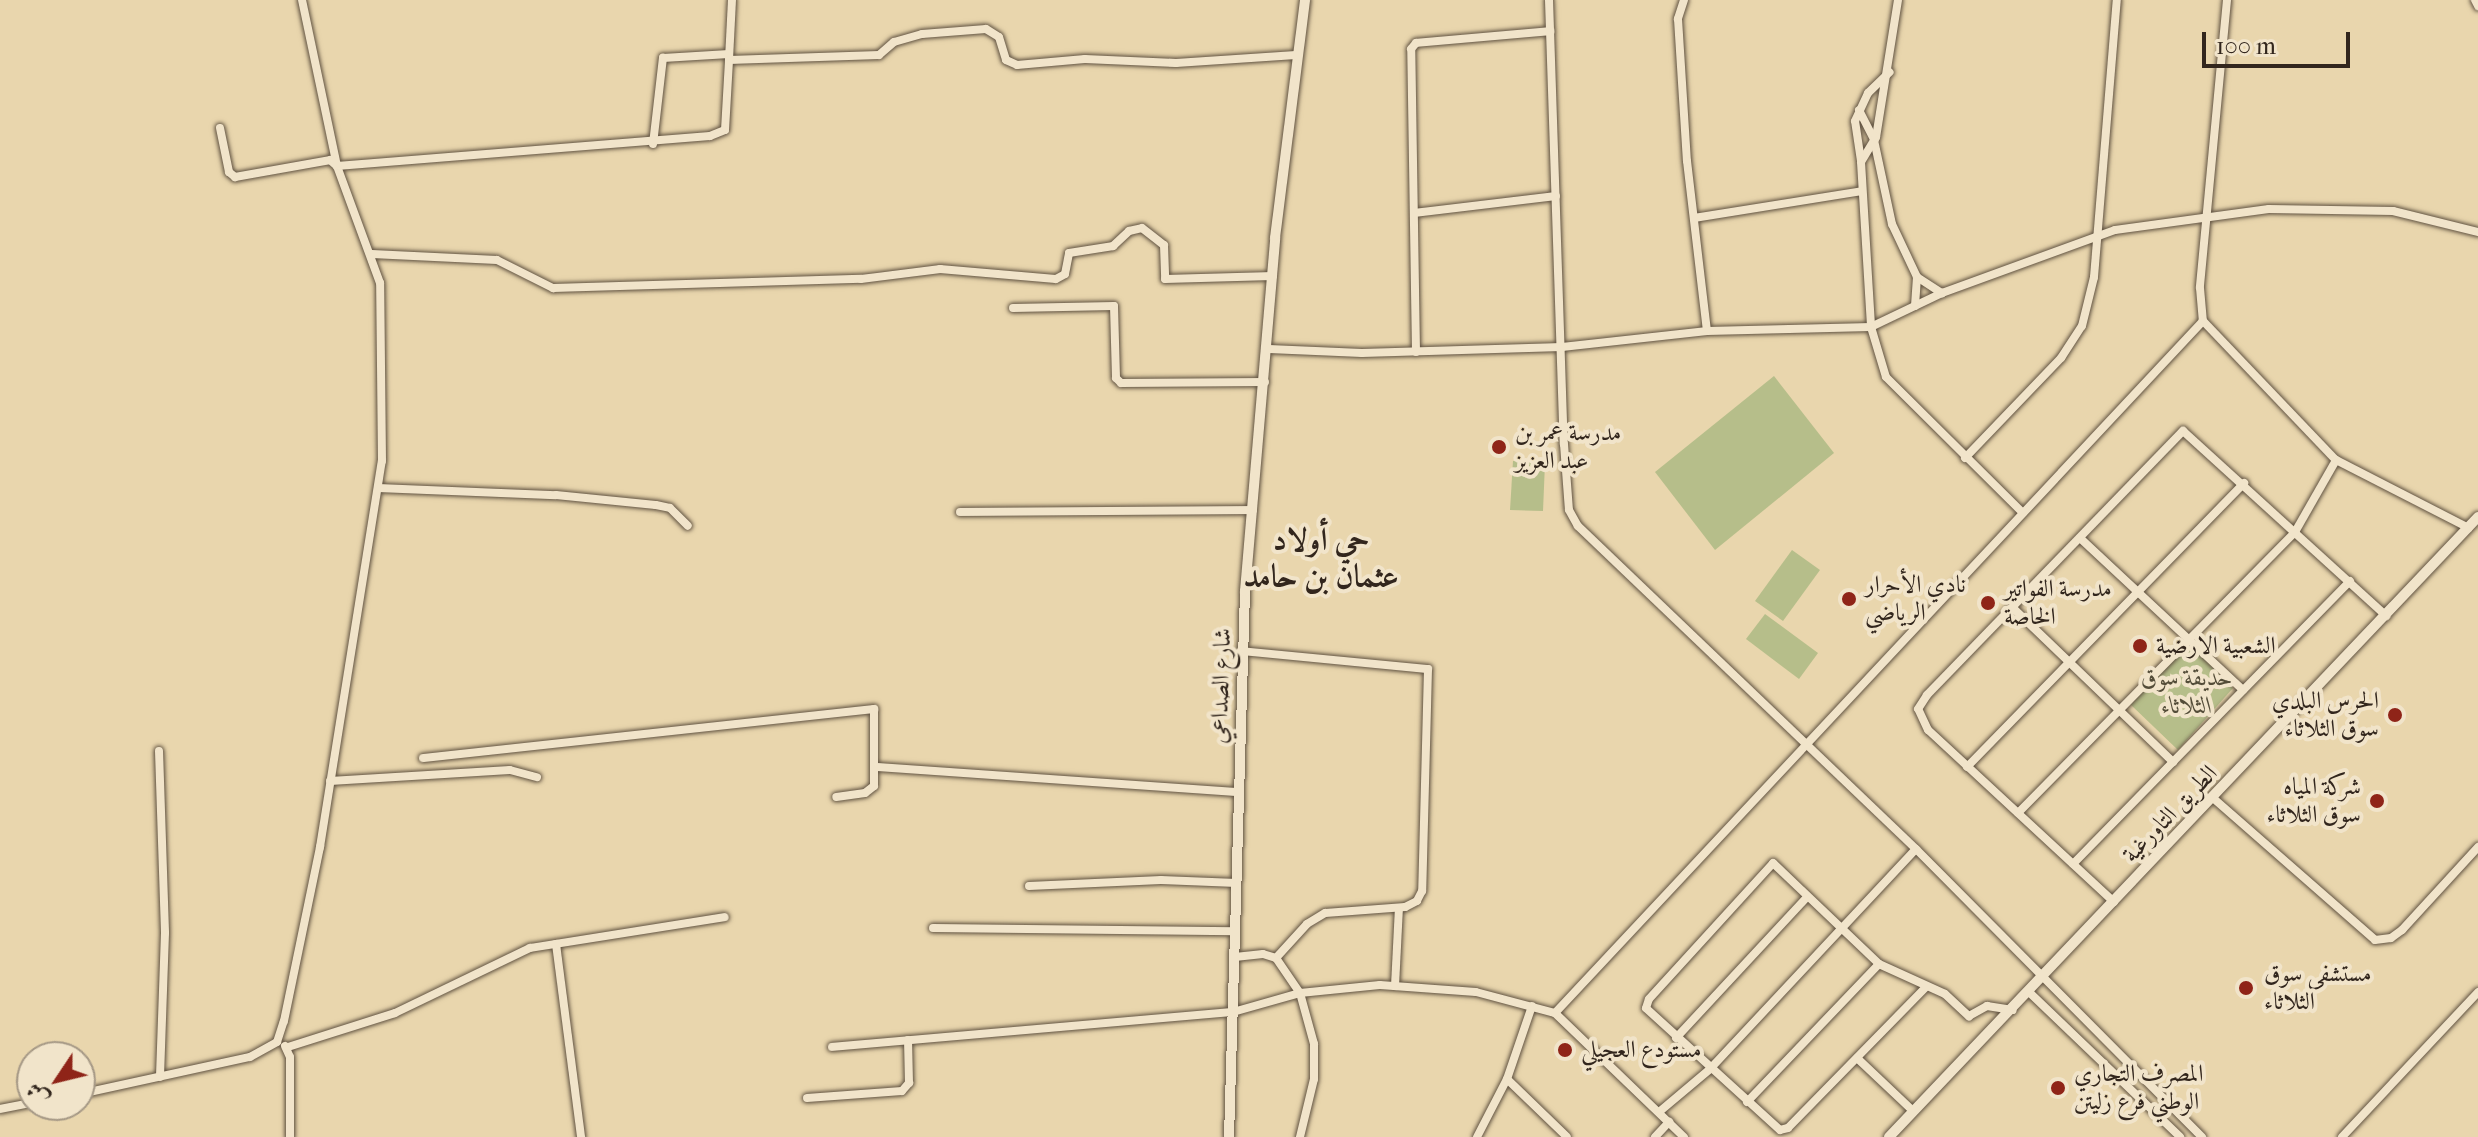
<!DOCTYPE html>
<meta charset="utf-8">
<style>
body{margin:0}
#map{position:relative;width:2478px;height:1137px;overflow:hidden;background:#e9d6ad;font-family:"IM FELL French Canon",Amiri,serif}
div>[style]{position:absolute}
.green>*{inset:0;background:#b6be8a}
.roads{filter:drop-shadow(0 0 2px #605241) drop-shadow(0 0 2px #605241)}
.minor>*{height:8px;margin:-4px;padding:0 4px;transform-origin:4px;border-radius:4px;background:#f1e4ca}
.tertiary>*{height:10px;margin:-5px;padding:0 5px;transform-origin:5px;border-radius:5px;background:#f1e4ca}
.dots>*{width:22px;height:22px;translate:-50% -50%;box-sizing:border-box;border:4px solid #f1e4ca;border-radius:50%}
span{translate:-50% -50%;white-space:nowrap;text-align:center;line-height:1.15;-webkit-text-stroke:8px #f1e4ca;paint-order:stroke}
.poi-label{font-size:24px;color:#32261d}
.left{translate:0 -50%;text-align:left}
.right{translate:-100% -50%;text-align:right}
.park-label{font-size:24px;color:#534c38;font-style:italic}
.street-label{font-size:24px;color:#32261d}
.district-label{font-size:32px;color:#32261d;font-weight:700}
.north{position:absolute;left:16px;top:1041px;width:80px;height:80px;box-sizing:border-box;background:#f1e4ca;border:2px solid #a59885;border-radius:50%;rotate:235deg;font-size:22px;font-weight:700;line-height:32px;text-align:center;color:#32261d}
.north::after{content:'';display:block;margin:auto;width:28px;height:36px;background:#8f2418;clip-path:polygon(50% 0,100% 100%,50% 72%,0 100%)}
.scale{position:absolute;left:2202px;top:32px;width:148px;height:36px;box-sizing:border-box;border:4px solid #32261d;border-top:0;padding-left:10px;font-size:24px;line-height:28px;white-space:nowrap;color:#32261d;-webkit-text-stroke:6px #f1e4ca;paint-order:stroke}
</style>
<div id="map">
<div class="green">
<div style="clip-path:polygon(1774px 376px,1834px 453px,1715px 550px,1655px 472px)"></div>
<div style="clip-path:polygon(1513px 461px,1545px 463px,1543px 511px,1510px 510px)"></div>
<div style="clip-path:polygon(1792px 550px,1820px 570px,1783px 621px,1755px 601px)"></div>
<div style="clip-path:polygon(1765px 614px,1818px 653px,1799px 679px,1746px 639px)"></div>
<div style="clip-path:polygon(2189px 643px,2233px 688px,2178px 750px,2130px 704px)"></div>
</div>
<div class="roads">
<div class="minor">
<div style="left:1549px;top:0;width:444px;rotate:88.1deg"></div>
<div style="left:1564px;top:444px;width:66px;rotate:85.7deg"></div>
<div style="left:1569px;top:510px;width:18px;rotate:61deg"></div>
<div style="left:1578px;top:526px;width:468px;rotate:43.7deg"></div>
<div style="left:1916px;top:849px;width:406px;rotate:45.2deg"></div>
<div style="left:1684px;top:0;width:20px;rotate:108deg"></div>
<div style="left:1678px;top:19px;width:142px;rotate:86.4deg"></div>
<div style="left:1687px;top:161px;width:171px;rotate:83.3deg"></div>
<div style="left:1898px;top:0;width:139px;rotate:99.1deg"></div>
<div style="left:1876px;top:137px;width:29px;rotate:121deg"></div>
<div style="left:1861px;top:162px;width:165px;rotate:86.5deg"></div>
<div style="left:1871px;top:327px;width:52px;rotate:73.3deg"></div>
<div style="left:1886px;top:377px;width:193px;rotate:44.8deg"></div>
<div style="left:2227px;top:0;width:289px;rotate:95.4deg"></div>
<div style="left:2200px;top:288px;width:33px;rotate:85deg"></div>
<div style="left:2203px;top:321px;width:192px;rotate:46.3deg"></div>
<div style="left:2336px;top:460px;width:149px;rotate:27.1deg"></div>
<div style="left:2475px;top:0;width:7px;rotate:63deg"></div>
<div style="left:729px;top:59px;width:59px;rotate:-87.1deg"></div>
<div style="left:1859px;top:110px;width:34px;rotate:63deg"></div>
<div style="left:1874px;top:140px;width:86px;rotate:77.9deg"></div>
<div style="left:1892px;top:224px;width:59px;rotate:64.7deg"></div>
<div style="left:1917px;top:277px;width:29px;rotate:94deg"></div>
<div style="left:220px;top:128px;width:45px;rotate:78.4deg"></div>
<div style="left:229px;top:172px;width:8px;rotate:40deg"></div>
<div style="left:235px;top:177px;width:97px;rotate:-10.1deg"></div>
<div style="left:330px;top:160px;width:9px;rotate:41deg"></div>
<div style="left:337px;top:166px;width:374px;rotate:-4.6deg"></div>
<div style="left:710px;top:136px;width:16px;rotate:-22deg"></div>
<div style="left:725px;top:130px;width:70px;rotate:-86.7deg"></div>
<div style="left:729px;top:60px;width:150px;rotate:-1.9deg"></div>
<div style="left:879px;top:55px;width:20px;rotate:-41deg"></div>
<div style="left:894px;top:42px;width:29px;rotate:-16deg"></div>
<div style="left:922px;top:34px;width:64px;rotate:-4.5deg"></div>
<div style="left:986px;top:29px;width:15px;rotate:32deg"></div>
<div style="left:999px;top:37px;width:24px;rotate:73deg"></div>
<div style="left:1006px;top:60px;width:12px;rotate:24deg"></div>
<div style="left:1017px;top:65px;width:68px;rotate:-5deg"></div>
<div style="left:1085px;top:59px;width:91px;rotate:2.5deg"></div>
<div style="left:1176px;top:63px;width:120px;rotate:-3.8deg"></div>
<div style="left:653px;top:144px;width:87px;rotate:-83.4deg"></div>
<div style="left:663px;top:58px;width:66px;rotate:-3.5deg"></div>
<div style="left:1861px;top:161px;width:40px;rotate:-98.5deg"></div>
<div style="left:1855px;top:121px;width:31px;rotate:-65deg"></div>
<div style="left:1868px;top:93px;width:30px;rotate:-44deg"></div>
<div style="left:1414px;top:213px;width:143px;rotate:-6.8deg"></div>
<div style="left:1694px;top:218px;width:170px;rotate:-9.1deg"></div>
<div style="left:372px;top:254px;width:125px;rotate:2.7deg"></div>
<div style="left:497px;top:260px;width:63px;rotate:26.6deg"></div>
<div style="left:553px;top:288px;width:308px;rotate:-1.7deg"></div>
<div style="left:861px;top:279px;width:80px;rotate:-7.2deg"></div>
<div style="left:940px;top:269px;width:116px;rotate:4.9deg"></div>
<div style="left:1056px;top:279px;width:10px;rotate:-29deg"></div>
<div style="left:1065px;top:274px;width:21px;rotate:-79deg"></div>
<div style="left:1069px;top:253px;width:45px;rotate:-9deg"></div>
<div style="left:1113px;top:246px;width:22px;rotate:-43deg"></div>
<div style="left:1129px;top:231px;width:13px;rotate:-13deg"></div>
<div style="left:1142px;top:228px;width:28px;rotate:38deg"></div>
<div style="left:1164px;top:245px;width:34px;rotate:88deg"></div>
<div style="left:1165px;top:279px;width:108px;rotate:-1.6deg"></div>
<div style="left:1917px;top:277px;width:30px;rotate:33deg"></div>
<div style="left:1013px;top:308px;width:101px;rotate:-1.1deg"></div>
<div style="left:1114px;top:306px;width:72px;rotate:88.4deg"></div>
<div style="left:1116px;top:378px;width:7px;rotate:45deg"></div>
<div style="left:1121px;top:383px;width:144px;rotate:-0.4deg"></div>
<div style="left:1269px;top:349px;width:93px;rotate:2.5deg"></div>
<div style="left:1362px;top:353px;width:200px;rotate:-1.7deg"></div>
<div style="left:1562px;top:347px;width:146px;rotate:-6.3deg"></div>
<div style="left:1707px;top:331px;width:164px;rotate:-1.4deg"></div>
<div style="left:1871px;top:327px;width:79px;rotate:-25.6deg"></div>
<div style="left:1942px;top:293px;width:184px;rotate:-20deg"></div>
<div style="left:2115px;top:230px;width:155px;rotate:-7.8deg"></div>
<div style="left:2269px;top:209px;width:124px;rotate:0.9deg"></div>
<div style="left:2393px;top:211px;width:88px;rotate:13.9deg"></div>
<div style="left:1416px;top:352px;width:303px;rotate:-90.9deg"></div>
<div style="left:1411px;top:49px;width:8px;rotate:-50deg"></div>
<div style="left:1416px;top:43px;width:135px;rotate:-5.1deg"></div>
<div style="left:1965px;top:458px;width:139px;rotate:-46.2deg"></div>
<div style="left:2061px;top:358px;width:38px;rotate:-57deg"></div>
<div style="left:2082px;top:326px;width:50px;rotate:-76.2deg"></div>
<div style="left:2094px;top:277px;width:278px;rotate:-85.3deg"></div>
<div style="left:378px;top:488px;width:178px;rotate:2.3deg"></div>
<div style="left:556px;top:495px;width:100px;rotate:5.7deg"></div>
<div style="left:656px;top:505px;width:14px;rotate:12deg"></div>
<div style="left:670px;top:508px;width:25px;rotate:45deg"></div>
<div style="left:960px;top:512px;width:293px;rotate:-0.4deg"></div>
<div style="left:2080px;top:538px;width:223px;rotate:43deg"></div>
<div style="left:2014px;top:609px;width:221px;rotate:43.9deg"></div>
<div style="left:1241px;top:651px;width:188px;rotate:5.5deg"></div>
<div style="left:1428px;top:669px;width:222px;rotate:91.5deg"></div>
<div style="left:1422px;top:891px;width:11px;rotate:117deg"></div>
<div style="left:1417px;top:901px;width:13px;rotate:153deg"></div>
<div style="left:1405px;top:907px;width:80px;rotate:175.7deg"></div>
<div style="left:1325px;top:913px;width:21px;rotate:149deg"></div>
<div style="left:1307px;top:924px;width:46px;rotate:132.4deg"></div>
<div style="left:159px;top:751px;width:182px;rotate:88.1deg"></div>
<div style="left:165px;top:933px;width:144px;rotate:92deg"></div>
<div style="left:423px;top:758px;width:454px;rotate:-6.2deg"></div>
<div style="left:874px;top:709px;width:77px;rotate:90deg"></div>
<div style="left:874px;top:786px;width:11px;rotate:142deg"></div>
<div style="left:865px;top:793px;width:29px;rotate:172deg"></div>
<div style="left:878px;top:767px;width:362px;rotate:4deg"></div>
<div style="left:1967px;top:767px;width:397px;rotate:-45.7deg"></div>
<div style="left:330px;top:781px;width:180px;rotate:-3.5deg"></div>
<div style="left:510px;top:770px;width:28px;rotate:15deg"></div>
<div style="left:2213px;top:798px;width:215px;rotate:41.2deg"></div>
<div style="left:2375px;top:940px;width:16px;rotate:-7deg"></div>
<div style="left:2391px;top:938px;width:14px;rotate:-36deg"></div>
<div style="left:2402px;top:930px;width:113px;rotate:-47.5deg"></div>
<div style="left:2018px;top:813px;width:395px;rotate:-45.4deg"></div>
<div style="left:2295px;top:532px;width:83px;rotate:-60.3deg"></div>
<div style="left:2073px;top:864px;width:396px;rotate:-45.6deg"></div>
<div style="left:1029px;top:886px;width:132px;rotate:-2.6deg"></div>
<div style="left:1161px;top:880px;width:76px;rotate:2.3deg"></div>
<div style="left:2114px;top:902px;width:253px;rotate:-137.2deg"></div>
<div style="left:1928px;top:730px;width:23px;rotate:-115deg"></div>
<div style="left:1918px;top:709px;width:17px;rotate:-57deg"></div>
<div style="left:1927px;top:695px;width:368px;rotate:-45.9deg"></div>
<div style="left:2183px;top:431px;width:275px;rotate:42.3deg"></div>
<div style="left:933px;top:928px;width:303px;rotate:0.6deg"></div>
<div style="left:556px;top:944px;width:195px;rotate:82.6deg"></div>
<div style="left:1235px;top:957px;width:28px;rotate:-6deg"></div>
<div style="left:1263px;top:954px;width:14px;rotate:17deg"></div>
<div style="left:1276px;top:958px;width:42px;rotate:55.6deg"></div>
<div style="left:1300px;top:993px;width:80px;rotate:-5.7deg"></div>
<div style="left:1380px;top:985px;width:96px;rotate:4.2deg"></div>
<div style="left:1476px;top:992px;width:82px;rotate:14.9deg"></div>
<div style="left:1555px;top:1013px;width:179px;rotate:43.9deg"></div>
<div style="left:1395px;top:986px;width:78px;rotate:-87.1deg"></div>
<div style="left:1926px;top:987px;width:197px;rotate:134.4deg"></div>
<div style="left:1788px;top:1128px;width:8px;rotate:166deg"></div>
<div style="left:1780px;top:1130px;width:181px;rotate:-137.7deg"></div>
<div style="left:1646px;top:1008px;width:9px;rotate:-72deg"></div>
<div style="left:1649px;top:999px;width:184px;rotate:-47.6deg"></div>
<div style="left:1773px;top:863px;width:146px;rotate:43.6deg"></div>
<div style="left:1879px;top:964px;width:72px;rotate:24.4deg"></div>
<div style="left:1945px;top:994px;width:33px;rotate:43deg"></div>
<div style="left:1969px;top:1016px;width:21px;rotate:-29deg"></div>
<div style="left:1987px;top:1006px;width:26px;rotate:9deg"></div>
<div style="left:2030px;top:993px;width:208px;rotate:43.8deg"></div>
<div style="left:1532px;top:1006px;width:77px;rotate:108.9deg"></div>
<div style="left:1507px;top:1079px;width:83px;rotate:44deg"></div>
<div style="left:1555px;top:1013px;width:948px;rotate:-46.88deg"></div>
<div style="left:1676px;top:1038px;width:192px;rotate:-47.1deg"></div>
<div style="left:285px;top:1046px;width:12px;rotate:66deg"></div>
<div style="left:290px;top:1057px;width:80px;rotate:90deg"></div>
<div style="left:288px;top:1047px;width:112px;rotate:-17.6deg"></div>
<div style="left:395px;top:1013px;width:150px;rotate:-25.7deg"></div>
<div style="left:530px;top:948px;width:197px;rotate:-9deg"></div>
<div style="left:832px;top:1047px;width:403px;rotate:-5deg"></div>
<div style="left:1233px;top:1012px;width:70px;rotate:-15.8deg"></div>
<div style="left:1300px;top:993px;width:53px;rotate:74.6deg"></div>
<div style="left:1314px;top:1044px;width:35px;rotate:90deg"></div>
<div style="left:1314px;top:1079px;width:60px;rotate:103.6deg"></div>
<div style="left:1857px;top:1058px;width:77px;rotate:43.4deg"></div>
<div style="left:80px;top:1094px;width:174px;rotate:-12.3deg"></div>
<div style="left:250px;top:1057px;width:31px;rotate:-29deg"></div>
<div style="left:277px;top:1042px;width:22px;rotate:-72deg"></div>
<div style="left:284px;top:1021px;width:178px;rotate:-78.3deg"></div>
<div style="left:320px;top:847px;width:391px;rotate:-80.9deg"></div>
<div style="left:382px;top:461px;width:178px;rotate:-90.6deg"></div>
<div style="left:380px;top:283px;width:125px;rotate:-110.2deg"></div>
<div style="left:337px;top:166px;width:170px;rotate:-101.9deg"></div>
<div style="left:807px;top:1098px;width:95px;rotate:-4.2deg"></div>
<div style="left:902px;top:1091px;width:11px;rotate:-49deg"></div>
<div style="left:909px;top:1083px;width:43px;rotate:-91.3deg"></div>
<div style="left:1747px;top:1102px;width:191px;rotate:-46.3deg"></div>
<div style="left:0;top:1109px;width:33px;rotate:-11deg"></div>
<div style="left:1659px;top:1112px;width:67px;rotate:-40.1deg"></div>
<div style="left:1710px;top:1069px;width:301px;rotate:-46.9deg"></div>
<div style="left:1477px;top:1137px;width:65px;rotate:-62.7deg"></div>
<div style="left:1655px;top:1137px;width:21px;rotate:-47deg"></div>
<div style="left:2342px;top:1137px;width:199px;rotate:-46.8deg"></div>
</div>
<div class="tertiary">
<div style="left:1229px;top:1137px;width:546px;rotate:-88.32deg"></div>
<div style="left:1245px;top:591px;width:354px;rotate:-85.1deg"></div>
<div style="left:1275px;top:238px;width:240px;rotate:-82.8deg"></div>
<div style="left:1889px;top:1137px;width:855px;rotate:-46.47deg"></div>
</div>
</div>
<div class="dots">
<div style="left:1499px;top:447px;background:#8f2418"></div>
<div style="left:1849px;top:599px;background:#8f2418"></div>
<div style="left:1988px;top:603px;background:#8f2418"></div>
<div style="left:2140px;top:646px;background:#8f2418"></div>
<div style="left:2395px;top:715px;background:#8f2418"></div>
<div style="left:2377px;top:801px;background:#8f2418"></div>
<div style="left:2246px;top:988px;background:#8f2418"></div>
<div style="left:1565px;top:1050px;background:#8f2418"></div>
<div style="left:2058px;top:1088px;background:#8f2418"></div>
</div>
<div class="poi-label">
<span class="left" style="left:1515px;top:447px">مدرسة عمر بن<br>عبد العزيز</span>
<span class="left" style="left:1865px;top:599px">نادي الأحرار<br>الرياضي</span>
<span class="left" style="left:2004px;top:603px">مدرسة الفواتير<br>الخاصة</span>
<span class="left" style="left:2156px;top:646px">الشعبية الارضية</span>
<span class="right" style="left:2379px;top:715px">الحرس البلدي<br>سوق الثلاثاء</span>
<span class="right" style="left:2361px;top:801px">شركة المياه<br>سوق الثلاثاء</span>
<span class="left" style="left:2264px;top:988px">مستشفى سوق<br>الثلاثاء</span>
<span class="left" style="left:1581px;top:1050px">مستودع العجيلي</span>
<span class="left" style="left:2074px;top:1088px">المصرف التجاري<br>الوطني فرع زليتن</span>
</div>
<div class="park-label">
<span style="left:2187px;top:692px">حديقة سوق<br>الثلاثاء</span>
</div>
<div class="street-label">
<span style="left:1221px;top:686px;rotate:-88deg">شارع الصداعي</span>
<span style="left:2170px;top:814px;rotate:-46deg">الطريق التاورغية</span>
</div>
<div class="district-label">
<span style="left:1321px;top:559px">حي أولاد<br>عثمان بن حامد</span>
</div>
<div class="north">ش</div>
<div class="scale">100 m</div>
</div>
